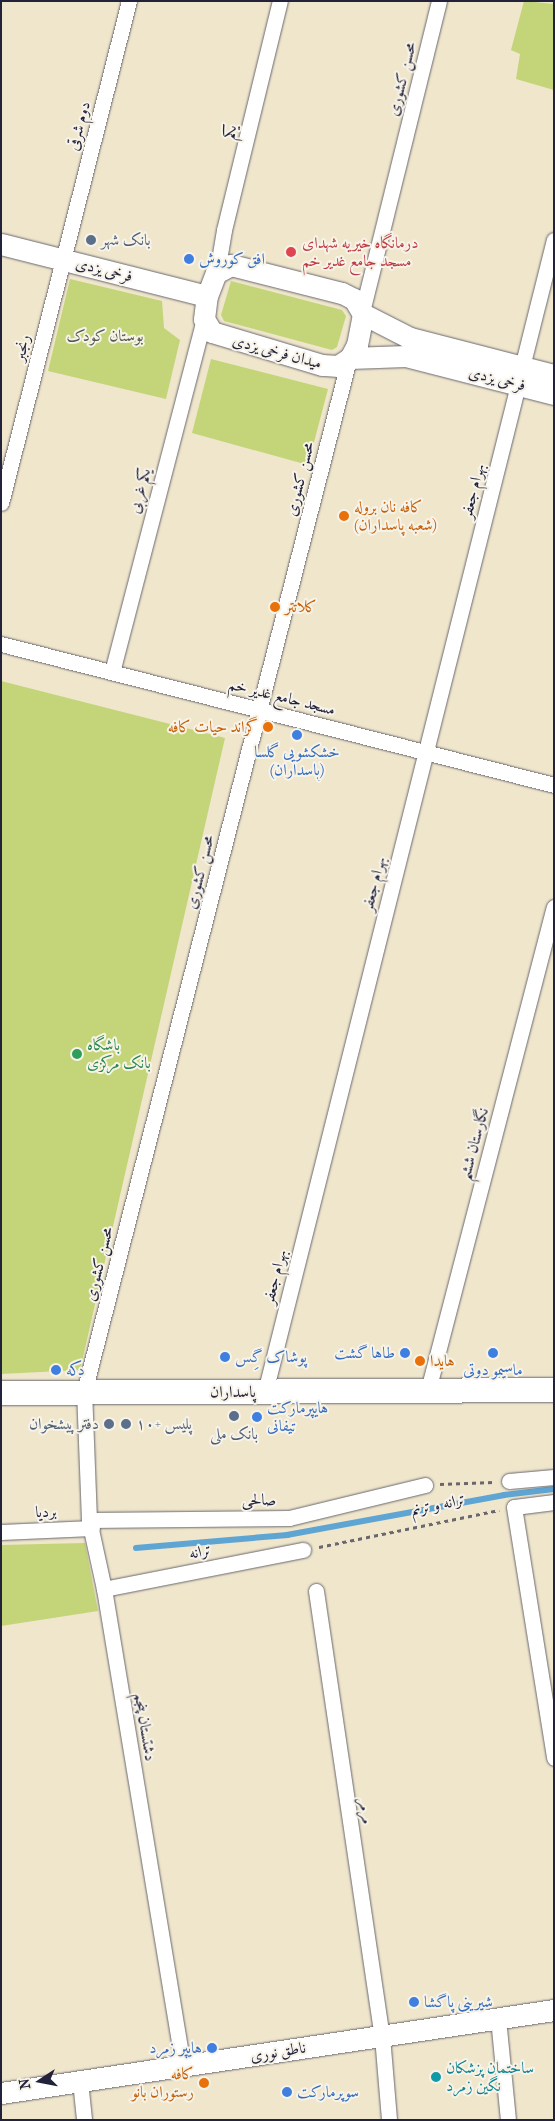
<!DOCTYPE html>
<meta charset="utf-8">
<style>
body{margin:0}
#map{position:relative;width:555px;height:2121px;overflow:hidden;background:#efe6cc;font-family:"IM FELL French Canon",Amiri,serif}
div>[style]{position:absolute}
.green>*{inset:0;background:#c3d578}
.stream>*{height:5.5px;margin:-2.75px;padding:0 2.75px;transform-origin:2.75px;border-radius:2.75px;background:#5ea5d4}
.path>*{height:3px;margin-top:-1.5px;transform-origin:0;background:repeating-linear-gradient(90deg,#6a676e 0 4px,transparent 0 8px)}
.roads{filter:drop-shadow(0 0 1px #6a676e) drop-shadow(0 0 1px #6a676e)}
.street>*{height:15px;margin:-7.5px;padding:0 7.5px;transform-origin:7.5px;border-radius:7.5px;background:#fff}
.secondary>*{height:21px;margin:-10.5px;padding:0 10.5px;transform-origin:10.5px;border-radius:10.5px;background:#fff}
.primary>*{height:24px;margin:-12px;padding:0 12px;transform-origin:12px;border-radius:12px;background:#fff}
.dots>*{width:14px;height:14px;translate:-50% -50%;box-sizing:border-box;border:2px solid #f7f3e8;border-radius:50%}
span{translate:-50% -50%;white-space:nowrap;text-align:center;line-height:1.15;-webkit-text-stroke:4px #f7f3e8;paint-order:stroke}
.street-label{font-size:16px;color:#22223b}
.service-label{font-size:16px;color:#4e5e75}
.left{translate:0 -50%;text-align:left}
.right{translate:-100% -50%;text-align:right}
.health-label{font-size:16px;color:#be3a42}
.shop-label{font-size:16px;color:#366cbe}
.park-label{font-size:16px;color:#52584d}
.food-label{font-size:16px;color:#c56008}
.leisure-label{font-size:16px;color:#27864d}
.culture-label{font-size:16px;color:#0d838f}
.frame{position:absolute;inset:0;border:2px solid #22223b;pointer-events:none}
.north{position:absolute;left:15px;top:2056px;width:50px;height:50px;-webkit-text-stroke:4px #f7f3e8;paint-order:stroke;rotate:259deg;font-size:14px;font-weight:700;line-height:20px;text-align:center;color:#22223b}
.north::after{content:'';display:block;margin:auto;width:18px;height:22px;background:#22223b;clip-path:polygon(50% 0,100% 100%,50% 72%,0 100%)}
</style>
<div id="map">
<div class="green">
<div style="clip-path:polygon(524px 1px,554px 4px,554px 90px,516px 79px,520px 54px,511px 50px)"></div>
<div style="clip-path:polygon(70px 279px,162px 301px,164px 328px,180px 340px,166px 399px,48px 371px)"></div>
<div style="clip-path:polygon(231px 281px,342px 310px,346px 316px,337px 347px,332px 350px,224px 321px,221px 315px)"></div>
<div style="clip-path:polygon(211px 359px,328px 389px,308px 465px,192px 433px)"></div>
<div style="clip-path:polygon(1px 681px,225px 738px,80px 1370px,1px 1374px)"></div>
<div style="clip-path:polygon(85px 1543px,98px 1611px,1px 1626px,1px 1545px)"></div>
</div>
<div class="stream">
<div style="left:136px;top:1548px;width:152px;rotate:-4.9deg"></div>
<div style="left:287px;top:1535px;width:221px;rotate:-10.4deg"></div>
<div style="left:504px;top:1495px;width:50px;rotate:-6.8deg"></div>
</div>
<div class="path">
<div style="left:440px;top:1484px;width:54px;rotate:-2.1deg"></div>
<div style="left:319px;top:1547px;width:184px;rotate:-11.6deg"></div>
</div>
<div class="roads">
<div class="street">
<div style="left:217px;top:272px;width:43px;rotate:-80.5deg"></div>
<div style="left:224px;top:230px;width:236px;rotate:-76.3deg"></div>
<div style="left:362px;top:312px;width:320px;rotate:-76.1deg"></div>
<div style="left:522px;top:367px;width:131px;rotate:-75.9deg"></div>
<div style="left:1px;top:503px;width:518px;rotate:-75.7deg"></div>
<div style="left:1px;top:644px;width:571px;rotate:14.3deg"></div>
<div style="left:112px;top:672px;width:365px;rotate:-75.4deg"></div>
<div style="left:428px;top:1390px;width:499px;rotate:-75.4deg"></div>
<div style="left:265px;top:1392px;width:1038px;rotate:-75.9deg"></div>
<div style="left:509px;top:1481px;width:45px;rotate:-5.1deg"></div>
<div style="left:554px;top:1502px;width:40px;rotate:172.9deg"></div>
<div style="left:514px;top:1507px;width:254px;rotate:80.9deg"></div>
<div style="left:89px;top:1520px;width:200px;rotate:-0.6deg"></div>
<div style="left:289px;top:1518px;width:140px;rotate:-13.6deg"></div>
<div style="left:1px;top:1532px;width:91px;rotate:-2.5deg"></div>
<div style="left:104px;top:1589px;width:203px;rotate:-11.1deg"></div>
<div style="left:316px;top:1591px;width:450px;rotate:81.6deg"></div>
<div style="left:382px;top:2036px;width:84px;rotate:85.2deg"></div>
<div style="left:498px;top:2018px;width:102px;rotate:84.4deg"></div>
<div style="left:183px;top:2066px;width:483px;rotate:-99.4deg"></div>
<div style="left:104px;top:1589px;width:71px;rotate:-102.3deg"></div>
<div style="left:89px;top:1520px;width:128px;rotate:-92.2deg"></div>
<div style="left:84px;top:1392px;width:1066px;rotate:-75.61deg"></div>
<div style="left:80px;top:2081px;width:39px;rotate:84deg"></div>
</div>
<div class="secondary">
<div style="left:1px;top:244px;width:212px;rotate:14.2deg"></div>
<div style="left:231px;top:265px;width:114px;rotate:14.2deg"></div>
<div style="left:342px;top:293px;width:13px;rotate:27deg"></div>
<div style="left:354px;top:299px;width:17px;rotate:59deg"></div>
<div style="left:363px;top:314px;width:32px;rotate:101deg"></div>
<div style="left:357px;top:345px;width:15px;rotate:118deg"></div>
<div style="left:350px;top:358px;width:14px;rotate:146deg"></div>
<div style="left:338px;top:366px;width:16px;rotate:-176deg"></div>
<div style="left:322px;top:365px;width:115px;rotate:-163.3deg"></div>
<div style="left:212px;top:332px;width:15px;rotate:-122deg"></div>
<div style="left:204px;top:319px;width:23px;rotate:-83deg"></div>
<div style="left:207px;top:296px;width:25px;rotate:-69deg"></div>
<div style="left:216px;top:273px;width:17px;rotate:-28deg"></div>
<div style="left:363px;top:314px;width:53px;rotate:27.1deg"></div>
<div style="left:410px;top:338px;width:149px;rotate:14.4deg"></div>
<div style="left:350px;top:358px;width:56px;rotate:-2deg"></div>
<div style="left:406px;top:356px;width:153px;rotate:14.4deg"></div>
<div style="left:1px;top:2093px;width:559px;rotate:-8.54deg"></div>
</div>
<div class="primary">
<div style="left:1px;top:1393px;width:553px;rotate:-0.31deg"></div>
</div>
</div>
<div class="dots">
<div style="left:91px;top:240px;background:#5c6f8a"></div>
<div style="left:291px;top:252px;background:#e0444e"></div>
<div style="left:189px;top:259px;background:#3f7fe0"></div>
<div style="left:344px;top:516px;background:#e8710a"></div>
<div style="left:275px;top:607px;background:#e8710a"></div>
<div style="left:268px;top:727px;background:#e8710a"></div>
<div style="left:297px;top:735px;background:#3f7fe0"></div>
<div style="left:77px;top:1054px;background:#2e9e5b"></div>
<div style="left:405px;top:1353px;background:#3f7fe0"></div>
<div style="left:493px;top:1353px;background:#3f7fe0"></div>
<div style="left:225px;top:1357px;background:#3f7fe0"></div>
<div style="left:420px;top:1361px;background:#e8710a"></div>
<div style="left:56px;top:1370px;background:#3f7fe0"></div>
<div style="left:234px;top:1416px;background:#5c6f8a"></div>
<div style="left:257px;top:1417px;background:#3f7fe0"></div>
<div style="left:109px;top:1424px;background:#5c6f8a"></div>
<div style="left:126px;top:1424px;background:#5c6f8a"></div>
<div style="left:414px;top:2002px;background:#3f7fe0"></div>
<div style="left:212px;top:2048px;background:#3f7fe0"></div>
<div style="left:436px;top:2077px;background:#0f9aa8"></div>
<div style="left:204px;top:2083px;background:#e8710a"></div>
<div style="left:287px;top:2092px;background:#3f7fe0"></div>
</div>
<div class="street-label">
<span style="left:402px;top:79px;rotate:-76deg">محسن کشوری</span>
<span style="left:79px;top:126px;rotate:-75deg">دوم شرقی</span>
<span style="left:230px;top:132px;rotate:-76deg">یکم</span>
<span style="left:104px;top:270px;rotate:14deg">فرخی یزدی</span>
<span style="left:22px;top:348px;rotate:-76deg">رنجبر</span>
<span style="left:277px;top:352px;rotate:15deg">میدان فرخی یزدی</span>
<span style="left:497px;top:379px;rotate:14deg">فرخی یزدی</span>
<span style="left:300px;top:479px;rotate:-76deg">محسن کشوری</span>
<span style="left:140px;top:491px;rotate:-76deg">یکم غربی</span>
<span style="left:473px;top:491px;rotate:-76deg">بهرام جعفر</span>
<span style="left:282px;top:697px;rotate:14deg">مسجد جامع غدیر خم</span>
<span style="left:200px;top:872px;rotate:-76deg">محسن کشوری</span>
<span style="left:374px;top:884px;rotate:-76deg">بهرام جعفر</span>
<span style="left:474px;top:1144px;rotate:-75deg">نگارستان ششم</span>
<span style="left:99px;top:1264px;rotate:-76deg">محسن کشوری</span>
<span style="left:275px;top:1277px;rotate:-76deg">بهرام جعفر</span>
<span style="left:233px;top:1392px">پاسداران</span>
<span style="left:259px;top:1500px;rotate:1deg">صالحی</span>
<span style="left:438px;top:1505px;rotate:-12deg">ترانه و ترنم</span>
<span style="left:46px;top:1512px;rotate:-2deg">بردیا</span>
<span style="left:200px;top:1552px;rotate:-11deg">ترانه</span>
<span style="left:145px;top:1727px;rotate:81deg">دشتستان پنجم</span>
<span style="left:366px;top:1811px;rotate:82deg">مرمر</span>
<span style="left:278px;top:2052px;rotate:-9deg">ناطق نوری</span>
</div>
<div class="service-label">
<span class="left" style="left:101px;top:240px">بانک شهر</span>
<span class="right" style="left:99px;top:1424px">دفتر پیشخوان</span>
<span class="left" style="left:136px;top:1424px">پلیس +۱۰</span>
<span style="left:234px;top:1434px">بانک ملی</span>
</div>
<div class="health-label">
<span class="left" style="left:302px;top:252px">درمانگاه خیریه شهدای<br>مسجد جامع غدیر خم</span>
</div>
<div class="shop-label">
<span class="left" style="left:199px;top:259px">افق کوروش</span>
<span style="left:297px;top:761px">خشکشویی گلسا<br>(پاسداران)</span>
<span class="right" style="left:395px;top:1353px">طاها گشت</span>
<span class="left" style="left:235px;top:1357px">پوشاک گِس</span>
<span class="left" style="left:66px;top:1370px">دکه</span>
<span style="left:493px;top:1370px">ماسیمو دوتی</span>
<span class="left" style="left:267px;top:1417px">هایپرمارکت<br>تیفانی</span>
<span class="left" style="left:424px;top:2002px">شیرینی پاگشا</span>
<span class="right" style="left:202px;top:2048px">هایپر زمرد</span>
<span class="left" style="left:297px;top:2092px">سوپرمارکت</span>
</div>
<div class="park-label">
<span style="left:105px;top:336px">بوستان کودک</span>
</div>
<div class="food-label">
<span class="left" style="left:354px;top:516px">کافه نان بروله<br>(شعبه پاسداران)</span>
<span class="left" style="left:285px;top:607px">کلاتتر</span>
<span class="right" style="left:258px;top:727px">گراند حیات کافه</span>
<span class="left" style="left:430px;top:1361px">هایدا</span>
<span class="right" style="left:194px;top:2083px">کافه<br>رستوران بانو</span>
</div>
<div class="leisure-label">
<span class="left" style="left:87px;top:1054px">باشگاه<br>بانک مرکزی</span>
</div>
<div class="culture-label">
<span class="left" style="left:446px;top:2077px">ساختمان پزشکان<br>نگین زمرد</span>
</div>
<div class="frame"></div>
<div class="north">N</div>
</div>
